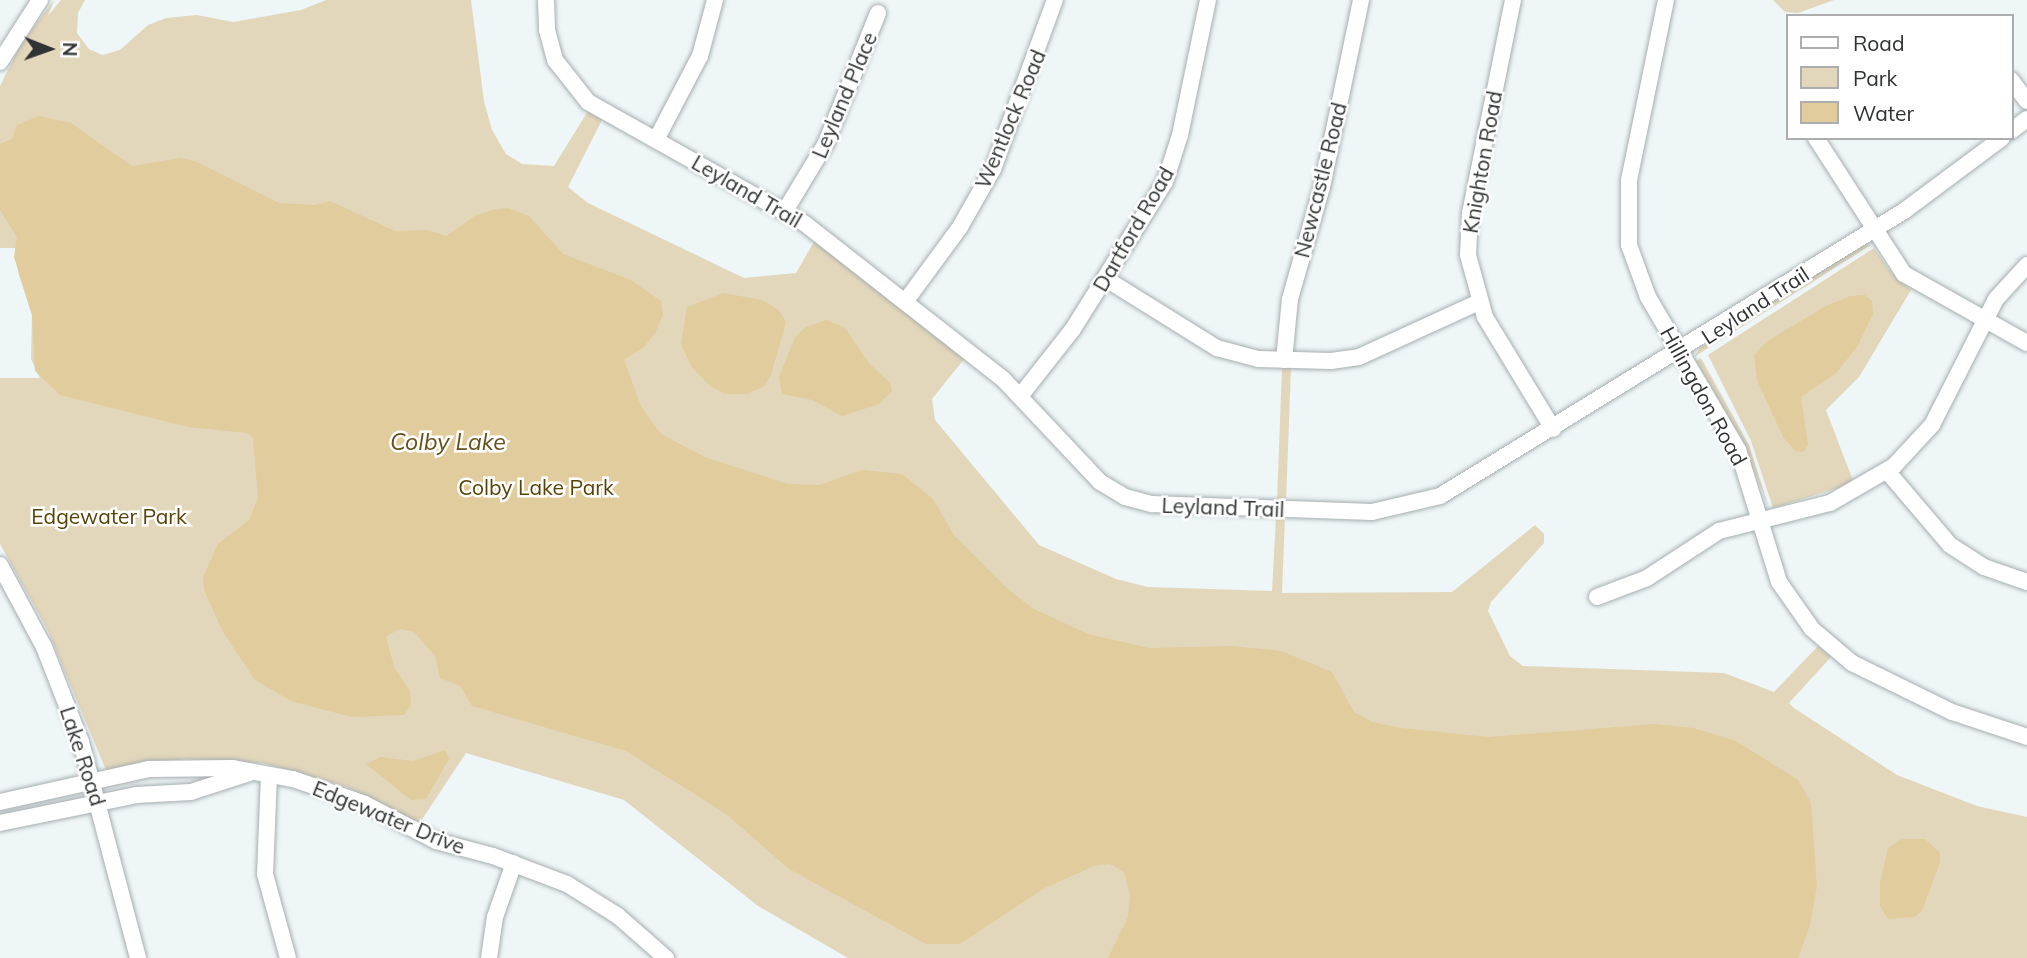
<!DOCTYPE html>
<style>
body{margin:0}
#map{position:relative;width:2027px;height:958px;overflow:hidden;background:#eef6f8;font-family:Mulish,sans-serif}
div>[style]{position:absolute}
.green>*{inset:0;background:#e3d7bb}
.water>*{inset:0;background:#e0cc9c}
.roads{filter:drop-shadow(0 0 2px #a7aeb1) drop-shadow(0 0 2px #a7aeb1)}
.minor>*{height:16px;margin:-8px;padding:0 8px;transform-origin:8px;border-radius:8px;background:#fff}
span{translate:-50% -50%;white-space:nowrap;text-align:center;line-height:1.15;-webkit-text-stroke:5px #fff;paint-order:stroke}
.street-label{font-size:21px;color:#303334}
.park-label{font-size:21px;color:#574305}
.water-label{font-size:23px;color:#67511a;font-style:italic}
.legend{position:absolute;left:1786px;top:14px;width:228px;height:126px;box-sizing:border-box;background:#fff;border:2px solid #acadae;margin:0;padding:9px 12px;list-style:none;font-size:21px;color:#303334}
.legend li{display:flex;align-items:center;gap:14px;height:35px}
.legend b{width:35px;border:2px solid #acadae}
.north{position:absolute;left:14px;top:14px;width:70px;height:70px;-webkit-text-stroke:5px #fff;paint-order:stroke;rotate:91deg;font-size:19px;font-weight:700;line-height:28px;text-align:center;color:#303334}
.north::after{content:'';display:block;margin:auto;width:24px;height:32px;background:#303334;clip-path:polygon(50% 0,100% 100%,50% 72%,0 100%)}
</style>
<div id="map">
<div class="green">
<div style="clip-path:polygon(54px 0,48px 16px,61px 0,85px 0,78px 13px,77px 33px,89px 49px,102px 55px,120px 50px,148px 25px,166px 18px,197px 15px,233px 22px,301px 10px,326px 0,471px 0,484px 101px,492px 130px,506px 154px,522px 164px,554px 166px,588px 111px,602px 120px,568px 187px,588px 203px,744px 278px,796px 273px,815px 240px,965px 358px,932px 399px,935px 420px,1039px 545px,1116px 579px,1148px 587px,1272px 591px,1276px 517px,1285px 517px,1282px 593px,1452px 592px,1535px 525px,1544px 534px,1544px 543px,1491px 602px,1488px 611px,1510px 656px,1523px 666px,1724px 673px,1774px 692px,1818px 646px,1831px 657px,1789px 703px,1794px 708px,1897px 775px,1977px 806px,2027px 817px,2027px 958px,848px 958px,758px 906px,624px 800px,466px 753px,419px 824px,347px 787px,263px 763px,186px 759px,106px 770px,48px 631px,0 544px,0 378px,40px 378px,31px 359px,32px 315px,18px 272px,15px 248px,0 248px,0 86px,20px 46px)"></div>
<div style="clip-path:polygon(1773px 0,1834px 0,1798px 13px,1785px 12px)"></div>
<div style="clip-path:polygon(1864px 244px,1871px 245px,1694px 357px,1700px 348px,1761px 307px)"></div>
<div style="clip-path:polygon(1874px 248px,1893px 275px,1911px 290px,1859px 377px,1826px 410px,1854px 483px,1773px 508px,1751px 441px,1708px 355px)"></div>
<div style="clip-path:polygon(1701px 358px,1749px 445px,1769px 508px,1741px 438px,1696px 361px)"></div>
<div style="clip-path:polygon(1282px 367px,1291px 368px,1286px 502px,1277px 501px)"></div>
</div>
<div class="water">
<div style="clip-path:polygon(39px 116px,71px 123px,132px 166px,181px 158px,195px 161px,279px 203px,314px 205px,330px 201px,395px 231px,427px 230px,446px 236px,476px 215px,493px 210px,508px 208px,529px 216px,563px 254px,631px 280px,661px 301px,663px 315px,655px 333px,644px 347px,624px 360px,641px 406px,661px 434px,705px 457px,788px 484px,819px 485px,862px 470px,902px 474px,933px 499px,954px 535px,1010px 591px,1034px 609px,1088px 634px,1149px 648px,1233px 646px,1281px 651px,1332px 672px,1354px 712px,1372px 722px,1401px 728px,1489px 737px,1655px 724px,1694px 728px,1736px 741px,1798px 780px,1811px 803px,1817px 886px,1810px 925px,1798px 958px,1108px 958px,1128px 917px,1130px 895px,1124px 872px,1110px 864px,1094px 866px,1045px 888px,960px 944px,926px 944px,789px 869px,726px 814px,626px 751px,472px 706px,460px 686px,440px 678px,435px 656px,414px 632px,400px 629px,386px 636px,394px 667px,410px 691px,411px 705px,404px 715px,352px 717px,291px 701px,255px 680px,223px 632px,204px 590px,203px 577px,218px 544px,249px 520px,258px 498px,253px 438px,247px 433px,188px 427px,60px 395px,35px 371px,32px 315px,14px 257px,17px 237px,0 210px,0 144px,12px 139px,17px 125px)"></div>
<div style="clip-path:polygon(723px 293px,762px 300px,779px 310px,786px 322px,771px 375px,763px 387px,747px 394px,725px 394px,710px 386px,691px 366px,681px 344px,687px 307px)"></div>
<div style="clip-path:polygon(1865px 295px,1872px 301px,1873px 314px,1857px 347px,1836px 373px,1801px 397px,1808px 445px,1803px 452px,1795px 451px,1783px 437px,1757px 380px,1754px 355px,1766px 342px,1824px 307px,1850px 296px)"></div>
<div style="clip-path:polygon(826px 320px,844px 327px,869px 363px,890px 383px,892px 391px,879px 404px,842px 416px,812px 400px,782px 394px,779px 377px,795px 337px,806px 327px)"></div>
<div style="clip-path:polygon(445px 750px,449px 759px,426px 799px,411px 800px,366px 764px,380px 757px,413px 761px)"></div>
<div style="clip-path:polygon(1902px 839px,1925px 839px,1940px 853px,1940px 862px,1922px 911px,1915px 917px,1888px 919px,1880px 906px,1880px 883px,1888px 848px)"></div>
</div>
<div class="roads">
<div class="minor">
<div style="left:546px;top:0;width:30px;rotate:88deg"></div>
<div style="left:547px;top:30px;width:31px;rotate:75deg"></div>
<div style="left:555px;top:60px;width:53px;rotate:51.8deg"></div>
<div style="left:588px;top:102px;width:248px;rotate:29.3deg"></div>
<div style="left:804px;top:223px;width:253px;rotate:38.1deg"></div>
<div style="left:1003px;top:379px;width:141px;rotate:46.7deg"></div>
<div style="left:1100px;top:482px;width:29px;rotate:31deg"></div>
<div style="left:1125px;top:497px;width:28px;rotate:15deg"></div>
<div style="left:1152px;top:504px;width:220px;rotate:2.1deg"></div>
<div style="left:1372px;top:512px;width:70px;rotate:-13.2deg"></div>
<div style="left:1440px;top:496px;width:545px;rotate:-31.56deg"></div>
<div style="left:1904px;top:211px;width:122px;rotate:-36.7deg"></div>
<div style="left:1513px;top:0;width:217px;rotate:101.4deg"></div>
<div style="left:1470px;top:213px;width:42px;rotate:92.7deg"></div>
<div style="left:1468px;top:255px;width:64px;rotate:74.7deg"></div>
<div style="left:1485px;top:317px;width:131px;rotate:58.7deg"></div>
<div style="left:1666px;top:0;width:185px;rotate:101.6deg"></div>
<div style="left:1629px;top:181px;width:64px;rotate:90deg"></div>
<div style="left:1629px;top:245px;width:55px;rotate:69.9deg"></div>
<div style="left:1648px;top:297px;width:178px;rotate:59.5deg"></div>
<div style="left:1738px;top:450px;width:138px;rotate:72.7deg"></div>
<div style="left:1779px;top:582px;width:57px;rotate:54.9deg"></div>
<div style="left:1812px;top:629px;width:52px;rotate:40.4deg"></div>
<div style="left:1852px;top:663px;width:111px;rotate:26.1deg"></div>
<div style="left:1952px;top:712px;width:79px;rotate:18.4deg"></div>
<div style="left:0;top:62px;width:74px;rotate:-57.2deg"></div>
<div style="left:2011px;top:80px;width:26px;rotate:53deg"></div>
<div style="left:2011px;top:131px;width:20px;rotate:-37deg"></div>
<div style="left:1816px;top:138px;width:162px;rotate:57.1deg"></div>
<div style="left:1904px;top:274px;width:141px;rotate:29.3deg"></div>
<div style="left:656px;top:140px;width:95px;rotate:-62.4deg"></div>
<div style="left:700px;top:56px;width:58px;rotate:-75deg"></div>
<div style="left:785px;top:211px;width:79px;rotate:-58.9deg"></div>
<div style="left:826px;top:143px;width:140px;rotate:-68.2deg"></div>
<div style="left:1106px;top:279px;width:131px;rotate:31.9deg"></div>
<div style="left:1217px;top:348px;width:42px;rotate:15deg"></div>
<div style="left:1258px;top:359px;width:73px;rotate:1.6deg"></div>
<div style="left:1331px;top:361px;width:28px;rotate:-8deg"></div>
<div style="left:1359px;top:357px;width:132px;rotate:-24.6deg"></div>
<div style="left:905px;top:302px;width:93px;rotate:-53.7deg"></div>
<div style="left:960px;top:227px;width:67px;rotate:-60.4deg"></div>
<div style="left:993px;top:169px;width:180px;rotate:-69.9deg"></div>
<div style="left:1284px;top:360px;width:61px;rotate:-84.4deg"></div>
<div style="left:1290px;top:299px;width:116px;rotate:-74.1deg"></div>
<div style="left:1322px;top:187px;width:191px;rotate:-78.2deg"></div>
<div style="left:1021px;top:395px;width:84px;rotate:-51.8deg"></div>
<div style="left:1073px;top:329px;width:173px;rotate:-58deg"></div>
<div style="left:1165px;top:182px;width:49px;rotate:-72.3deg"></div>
<div style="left:1180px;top:135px;width:138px;rotate:-78.3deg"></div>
<div style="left:1887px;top:471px;width:97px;rotate:49.6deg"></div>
<div style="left:1950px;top:545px;width:40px;rotate:32.9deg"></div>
<div style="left:1984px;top:567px;width:46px;rotate:19.2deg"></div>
<div style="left:0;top:565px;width:93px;rotate:61.8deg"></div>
<div style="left:44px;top:647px;width:102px;rotate:68.7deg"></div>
<div style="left:81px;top:742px;width:223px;rotate:75.2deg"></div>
<div style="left:1597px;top:597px;width:53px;rotate:-20.8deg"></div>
<div style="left:1647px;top:578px;width:86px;rotate:-33.1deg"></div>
<div style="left:1719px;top:531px;width:114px;rotate:-14.2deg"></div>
<div style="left:1830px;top:503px;width:74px;rotate:-30deg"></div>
<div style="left:1894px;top:466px;width:56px;rotate:-47.2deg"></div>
<div style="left:1932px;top:425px;width:141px;rotate:-63.1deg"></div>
<div style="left:1996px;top:299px;width:46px;rotate:-47.6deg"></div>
<div style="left:269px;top:775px;width:99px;rotate:92.3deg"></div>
<div style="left:265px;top:874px;width:87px;rotate:74.7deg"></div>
<div style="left:0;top:802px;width:153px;rotate:-12.5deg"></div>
<div style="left:149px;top:769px;width:84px;rotate:-0.7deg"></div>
<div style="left:233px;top:768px;width:61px;rotate:10.4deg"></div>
<div style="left:293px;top:779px;width:76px;rotate:19.1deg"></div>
<div style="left:365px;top:804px;width:80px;rotate:27.5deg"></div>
<div style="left:436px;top:841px;width:59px;rotate:14.7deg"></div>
<div style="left:493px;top:856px;width:79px;rotate:20.7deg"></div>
<div style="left:567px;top:884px;width:60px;rotate:32.1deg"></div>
<div style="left:618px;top:916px;width:64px;rotate:41.2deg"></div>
<div style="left:0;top:823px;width:139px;rotate:-11.6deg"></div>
<div style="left:136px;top:795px;width:55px;rotate:-3.1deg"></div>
<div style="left:191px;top:792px;width:61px;rotate:-18.1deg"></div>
<div style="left:489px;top:958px;width:41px;rotate:-81.7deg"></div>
<div style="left:495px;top:917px;width:57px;rotate:-70.6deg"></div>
</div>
</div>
<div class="street-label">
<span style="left:844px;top:95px;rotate:-67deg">Leyland Place</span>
<span style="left:1010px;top:119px;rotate:-67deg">Wentlock Road</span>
<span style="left:1482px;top:162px;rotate:-80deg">Knighton Road</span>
<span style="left:1320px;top:180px;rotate:-76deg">Newcastle Road</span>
<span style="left:747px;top:191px;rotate:30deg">Leyland Trail</span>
<span style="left:1133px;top:229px;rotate:-60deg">Dartford Road</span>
<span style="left:1755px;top:305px;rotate:-33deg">Leyland Trail</span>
<span style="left:1704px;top:396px;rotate:61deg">Hillingdon Road</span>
<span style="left:1223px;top:507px;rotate:2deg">Leyland Trail</span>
<span style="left:83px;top:756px;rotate:72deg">Lake Road</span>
<span style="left:389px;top:817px;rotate:22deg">Edgewater Drive</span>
</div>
<div class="park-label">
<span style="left:536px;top:487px">Colby Lake Park</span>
<span style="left:109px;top:516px">Edgewater Park</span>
</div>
<div class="water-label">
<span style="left:448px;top:442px">Colby Lake</span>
</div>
<ul class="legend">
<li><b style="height:9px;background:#fff"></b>Road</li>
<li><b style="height:19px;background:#e3d7bb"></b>Park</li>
<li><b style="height:19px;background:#e0cc9c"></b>Water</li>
</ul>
<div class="north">N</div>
</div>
